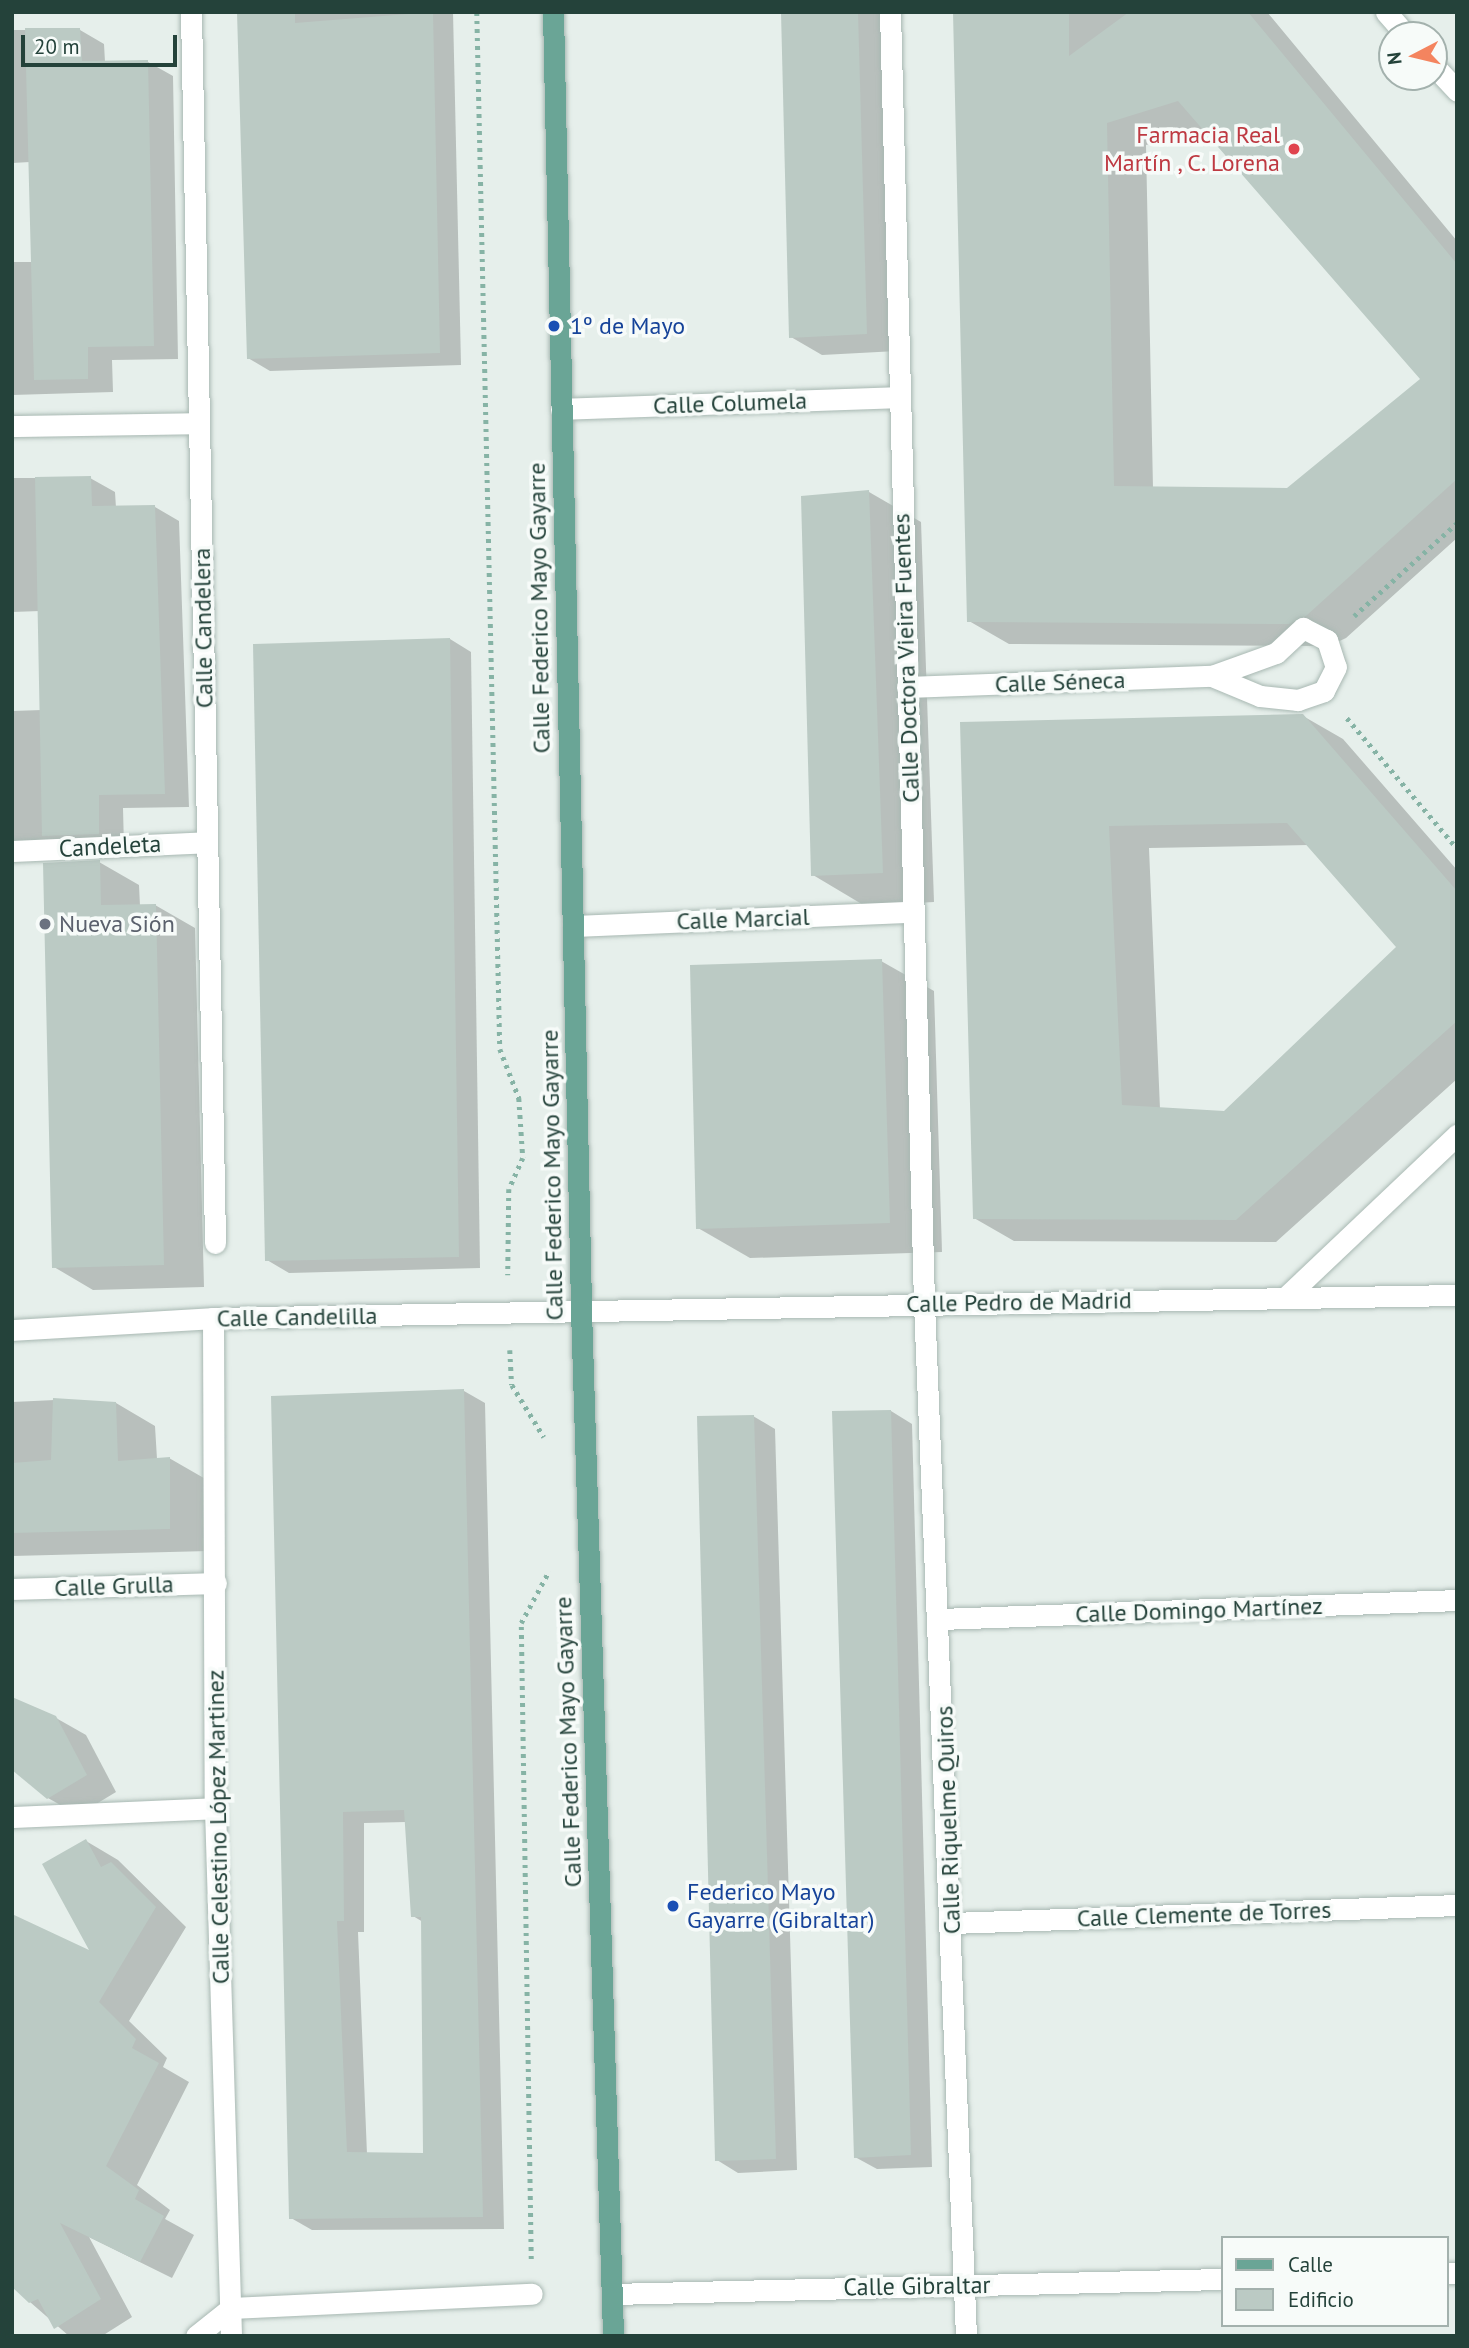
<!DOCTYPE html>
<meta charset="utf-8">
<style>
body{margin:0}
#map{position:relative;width:1469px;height:2348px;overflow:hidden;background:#e6efeb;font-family:"PT Sans",sans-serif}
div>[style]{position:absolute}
.shadow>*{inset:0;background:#0003}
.building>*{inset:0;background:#bbcac4}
.path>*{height:4.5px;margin-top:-2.25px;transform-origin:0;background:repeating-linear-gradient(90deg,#86b3a5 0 3.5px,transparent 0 8.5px)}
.roads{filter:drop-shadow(0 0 2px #a8b8b2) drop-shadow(0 0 2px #a8b8b2)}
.street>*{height:21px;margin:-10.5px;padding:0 10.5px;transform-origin:10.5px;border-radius:10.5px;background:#fff}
.secondary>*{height:21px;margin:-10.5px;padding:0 10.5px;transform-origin:10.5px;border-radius:10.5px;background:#fff}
.primary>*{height:21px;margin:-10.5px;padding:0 10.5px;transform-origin:10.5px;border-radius:10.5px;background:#6aa596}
.dots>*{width:19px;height:19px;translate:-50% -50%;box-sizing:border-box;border:4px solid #f7fbf9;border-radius:50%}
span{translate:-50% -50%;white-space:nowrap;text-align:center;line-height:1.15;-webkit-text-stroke:7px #f7fbf9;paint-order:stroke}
.health-label{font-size:24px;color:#be3a42}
.right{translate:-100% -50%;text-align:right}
.transit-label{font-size:24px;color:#164399}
.left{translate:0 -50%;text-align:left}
.street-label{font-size:24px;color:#24423a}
.worship-label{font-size:24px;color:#5b616d}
.frame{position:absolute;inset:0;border:14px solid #24423a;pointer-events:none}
.legend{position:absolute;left:1221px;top:2236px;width:228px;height:91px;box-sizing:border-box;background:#f7fbf9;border:2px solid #a3b1ad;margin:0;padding:9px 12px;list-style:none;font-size:21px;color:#24423a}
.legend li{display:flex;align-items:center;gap:14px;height:35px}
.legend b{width:35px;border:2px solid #a3b1ad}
.north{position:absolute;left:1378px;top:21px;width:70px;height:70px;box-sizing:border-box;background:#f7fbf9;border:2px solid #a3b1ad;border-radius:50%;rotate:263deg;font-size:19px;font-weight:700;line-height:28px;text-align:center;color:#24423a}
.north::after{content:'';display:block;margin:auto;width:24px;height:32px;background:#f4845f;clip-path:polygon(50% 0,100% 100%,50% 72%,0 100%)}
.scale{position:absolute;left:21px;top:35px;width:156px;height:32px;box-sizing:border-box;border:4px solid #24423a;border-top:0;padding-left:9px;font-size:21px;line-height:24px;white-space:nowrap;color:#24423a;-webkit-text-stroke:5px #f7fbf9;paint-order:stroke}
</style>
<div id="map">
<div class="shadow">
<div style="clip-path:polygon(239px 12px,453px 12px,461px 365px,270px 371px,248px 358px)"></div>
<div style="clip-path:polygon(783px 12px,888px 12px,897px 351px,822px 355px,791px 337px)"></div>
<div style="clip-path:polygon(evenodd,955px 12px,1267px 12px,1457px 241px,1457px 538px,1346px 638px,1329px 646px,1009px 644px,969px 621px,955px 12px,1204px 128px,1422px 379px,1287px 489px,1153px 488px,1146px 145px,1204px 128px)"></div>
<div style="clip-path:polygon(12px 30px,80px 30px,104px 44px,105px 62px,148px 62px,173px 76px,178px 359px,112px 360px,113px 392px,12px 395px,12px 262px,34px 262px,30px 162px,12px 163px)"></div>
<div style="clip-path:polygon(12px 478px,90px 478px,115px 492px,116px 508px,155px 507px,179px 521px,189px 807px,123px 808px,124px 847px,12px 841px,12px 711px,42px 710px,40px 611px,12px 612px)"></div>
<div style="clip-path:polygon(869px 492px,921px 522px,934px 902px,865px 906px,813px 875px)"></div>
<div style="clip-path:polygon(450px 639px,471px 652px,480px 1268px,289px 1273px,267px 1260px)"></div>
<div style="clip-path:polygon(evenodd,1303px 716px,1343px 739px,1457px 870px,1457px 1079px,1276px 1242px,1014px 1241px,974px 1218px,962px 724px,1303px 716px,1309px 845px,1398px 947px,1225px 1113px,1160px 1109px,1149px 848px,1309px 845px)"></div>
<div style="clip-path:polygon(99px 862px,139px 885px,140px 906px,155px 905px,195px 928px,204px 1287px,93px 1290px,54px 1267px)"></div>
<div style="clip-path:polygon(881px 961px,934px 991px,942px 1252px,750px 1258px,698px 1228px)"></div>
<div style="clip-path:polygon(evenodd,464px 1391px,485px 1403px,504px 2229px,312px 2230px,291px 2218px,273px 1398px,464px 1391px,406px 1822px,413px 1916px,423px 1922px,425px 2155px,367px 2154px,358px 1932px,364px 1932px,364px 1823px,406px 1822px)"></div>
<div style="clip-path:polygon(55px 1400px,116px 1403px,155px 1426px,157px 1459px,169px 1458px,209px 1481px,209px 1551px,12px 1556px,12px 1402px)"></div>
<div style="clip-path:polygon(891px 1411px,912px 1424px,932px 2167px,877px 2169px,855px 2157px)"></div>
<div style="clip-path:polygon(753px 1416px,775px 1429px,797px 2170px,738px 2173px,717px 2160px)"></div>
<div style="clip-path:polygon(56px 1718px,86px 1735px,116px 1792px,78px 1815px,48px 1798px)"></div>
<div style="clip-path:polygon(86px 1841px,118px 1860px,186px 1927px,129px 2021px,167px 2058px,163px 2067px,189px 2082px,137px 2185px,170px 2210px,165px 2219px,194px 2235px,172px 2278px,89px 2237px,132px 2317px,102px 2336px,69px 2336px,30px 2302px,93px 1953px)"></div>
</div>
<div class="building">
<div style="clip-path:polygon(237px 12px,295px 12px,295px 23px,433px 12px,440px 353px,247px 359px)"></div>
<div style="clip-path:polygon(781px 12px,858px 12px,867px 334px,789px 338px)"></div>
<div style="clip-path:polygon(evenodd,953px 12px,1069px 12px,1069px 56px,1129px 12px,1248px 12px,1457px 264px,1457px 479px,1306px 616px,1289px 624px,967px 622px,953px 12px,1178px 101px,1420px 379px,1287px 488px,1114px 486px,1107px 123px,1178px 101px)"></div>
<div style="clip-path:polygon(25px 28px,80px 28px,82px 61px,148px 60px,154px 346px,88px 347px,88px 379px,34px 380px)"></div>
<div style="clip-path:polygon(91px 476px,92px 506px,155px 505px,165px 794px,99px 795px,99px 834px,42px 836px,35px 477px)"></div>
<div style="clip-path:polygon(869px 490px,883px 873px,811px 876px,801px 496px)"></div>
<div style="clip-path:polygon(450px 638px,459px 1257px,265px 1261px,253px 644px)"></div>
<div style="clip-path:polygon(evenodd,1303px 714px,1457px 891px,1457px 1021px,1236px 1220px,973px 1219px,960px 722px,1303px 714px,1287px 823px,1396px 947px,1224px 1111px,1122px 1105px,1109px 826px,1287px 823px)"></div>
<div style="clip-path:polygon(100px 860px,101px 905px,156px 904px,164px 1265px,52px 1268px,43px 863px)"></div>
<div style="clip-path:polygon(882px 959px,890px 1223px,696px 1229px,690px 965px)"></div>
<div style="clip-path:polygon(evenodd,464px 1389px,483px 2217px,289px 2219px,271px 1396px,464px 1389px,404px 1810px,411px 1917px,421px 1917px,423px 2153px,347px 2152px,337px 1921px,344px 1921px,343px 1812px,404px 1810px)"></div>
<div style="clip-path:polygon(53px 1398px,116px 1402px,118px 1461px,170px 1457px,170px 1529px,12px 1533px,12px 1463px,51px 1460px)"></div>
<div style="clip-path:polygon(891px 1410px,911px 2155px,854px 2158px,832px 1411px)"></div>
<div style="clip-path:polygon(754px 1415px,776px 2159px,715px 2161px,697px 1416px)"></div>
<div style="clip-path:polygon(12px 1697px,56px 1716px,87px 1775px,47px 1799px,12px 1770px)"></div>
<div style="clip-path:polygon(86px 1839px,101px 1867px,111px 1862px,156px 1907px,99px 2002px,136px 2039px,132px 2048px,159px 2063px,106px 2166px,139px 2190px,135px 2199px,164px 2216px,140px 2262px,60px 2223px,101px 2299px,54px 2329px,38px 2299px,29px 2303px,12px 2287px,12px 1914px,89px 1950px,42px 1864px)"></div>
</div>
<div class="path">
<div style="left:477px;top:12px;width:1037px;rotate:88.73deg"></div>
<div style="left:500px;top:1049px;width:53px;rotate:68.8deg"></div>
<div style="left:519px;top:1098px;width:60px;rotate:86.2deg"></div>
<div style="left:523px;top:1158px;width:34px;rotate:114deg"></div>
<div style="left:509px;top:1189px;width:86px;rotate:90.7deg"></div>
<div style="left:1354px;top:616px;width:139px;rotate:-42.1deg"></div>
<div style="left:1347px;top:718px;width:170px;rotate:49.8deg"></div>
<div style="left:510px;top:1350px;width:35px;rotate:87deg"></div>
<div style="left:512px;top:1385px;width:61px;rotate:58.4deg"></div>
<div style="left:531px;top:2259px;width:636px;rotate:-90.9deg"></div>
<div style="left:521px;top:1623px;width:59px;rotate:-61.7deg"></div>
</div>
<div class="roads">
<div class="street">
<div style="left:191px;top:12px;width:1231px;rotate:88.88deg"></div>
<div style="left:890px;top:12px;width:1292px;rotate:88.49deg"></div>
<div style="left:924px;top:1304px;width:1033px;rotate:87.67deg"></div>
<div style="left:561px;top:409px;width:338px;rotate:-2deg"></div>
<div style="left:12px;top:426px;width:187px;rotate:-0.9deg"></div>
<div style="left:907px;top:687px;width:305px;rotate:-2.1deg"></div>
<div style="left:1212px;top:676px;width:68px;rotate:-19.8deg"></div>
<div style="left:1276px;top:653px;width:37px;rotate:-43deg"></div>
<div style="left:1303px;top:628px;width:27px;rotate:27deg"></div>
<div style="left:1327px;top:640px;width:28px;rotate:72deg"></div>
<div style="left:1336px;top:667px;width:27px;rotate:117deg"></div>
<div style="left:1324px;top:691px;width:28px;rotate:161deg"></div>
<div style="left:1298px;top:700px;width:38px;rotate:-174deg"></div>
<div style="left:1260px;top:696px;width:52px;rotate:-157.4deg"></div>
<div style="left:12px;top:851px;width:195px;rotate:-2.6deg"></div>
<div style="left:573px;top:926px;width:340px;rotate:-2.4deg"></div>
<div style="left:1286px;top:1297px;width:236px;rotate:-43.5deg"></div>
<div style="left:213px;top:1318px;width:490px;rotate:89.8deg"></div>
<div style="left:215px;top:1808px;width:528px;rotate:88.26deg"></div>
<div style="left:12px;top:1330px;width:201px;rotate:-3.4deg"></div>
<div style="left:213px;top:1318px;width:1244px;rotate:-1.06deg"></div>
<div style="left:12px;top:1589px;width:204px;rotate:-1.7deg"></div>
<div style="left:940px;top:1619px;width:517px;rotate:-2.1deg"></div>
<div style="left:12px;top:1817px;width:203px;rotate:-2.5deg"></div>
<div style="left:952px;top:1923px;width:505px;rotate:-2.04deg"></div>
<div style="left:1446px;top:2273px;width:11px"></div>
<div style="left:612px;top:2294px;width:610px;rotate:-1.41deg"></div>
<div style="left:196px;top:2336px;width:45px;rotate:-38.7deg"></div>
<div style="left:231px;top:2308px;width:301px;rotate:-2.7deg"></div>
</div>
<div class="secondary">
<div style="left:1386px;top:12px;width:30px;rotate:49deg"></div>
<div style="left:1434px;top:66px;width:34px;rotate:47deg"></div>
</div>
<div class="primary">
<div style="left:553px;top:12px;width:1298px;rotate:88.76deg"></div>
<div style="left:581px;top:1310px;width:1026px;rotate:88.21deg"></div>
</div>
</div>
<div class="dots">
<div style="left:1294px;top:149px;background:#e0444e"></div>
<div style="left:554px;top:326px;background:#1a4fb4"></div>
<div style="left:45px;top:924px;background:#6b7280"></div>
<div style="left:673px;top:1906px;background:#1a4fb4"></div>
</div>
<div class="health-label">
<span class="right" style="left:1280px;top:149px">Farmacia Real<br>Martín , C. Lorena</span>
</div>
<div class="transit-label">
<span class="left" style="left:570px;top:326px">1º de Mayo</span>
<span class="left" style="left:687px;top:1906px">Federico Mayo<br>Gayarre (Gibraltar)</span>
</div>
<div class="street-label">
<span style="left:730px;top:403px;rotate:-2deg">Calle Columela</span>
<span style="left:539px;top:608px;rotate:-91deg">Calle Federico Mayo Gayarre</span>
<span style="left:203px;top:628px;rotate:-91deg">Calle Candelera</span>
<span style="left:906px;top:658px;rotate:-92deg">Calle Doctora Vieira Fuentes</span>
<span style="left:1060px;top:682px;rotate:-2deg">Calle Séneca</span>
<span style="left:110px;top:846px;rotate:-3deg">Candeleta</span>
<span style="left:743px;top:919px;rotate:-2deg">Calle Marcial</span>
<span style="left:552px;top:1175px;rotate:-91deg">Calle Federico Mayo Gayarre</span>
<span style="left:1019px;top:1302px;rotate:-1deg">Calle Pedro de Madrid</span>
<span style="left:297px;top:1317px;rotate:-1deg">Calle Candelilla</span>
<span style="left:114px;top:1586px;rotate:-2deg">Calle Grulla</span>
<span style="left:1199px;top:1610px;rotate:-2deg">Calle Domingo Martínez</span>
<span style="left:568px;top:1742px;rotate:-92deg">Calle Federico Mayo Gayarre</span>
<span style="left:948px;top:1820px;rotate:-92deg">Calle Riquelme Quiros</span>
<span style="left:218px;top:1827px;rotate:-91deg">Calle Celestino López Martinez</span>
<span style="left:1204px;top:1914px;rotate:-2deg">Calle Clemente de Torres</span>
<span style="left:917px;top:2286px;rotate:-1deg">Calle Gibraltar</span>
</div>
<div class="worship-label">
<span class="left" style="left:59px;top:924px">Nueva Sión</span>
</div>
<div class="frame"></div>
<ul class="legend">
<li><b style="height:9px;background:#6aa596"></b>Calle</li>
<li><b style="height:19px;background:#bbcac4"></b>Edificio</li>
</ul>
<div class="north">N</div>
<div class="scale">20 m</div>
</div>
